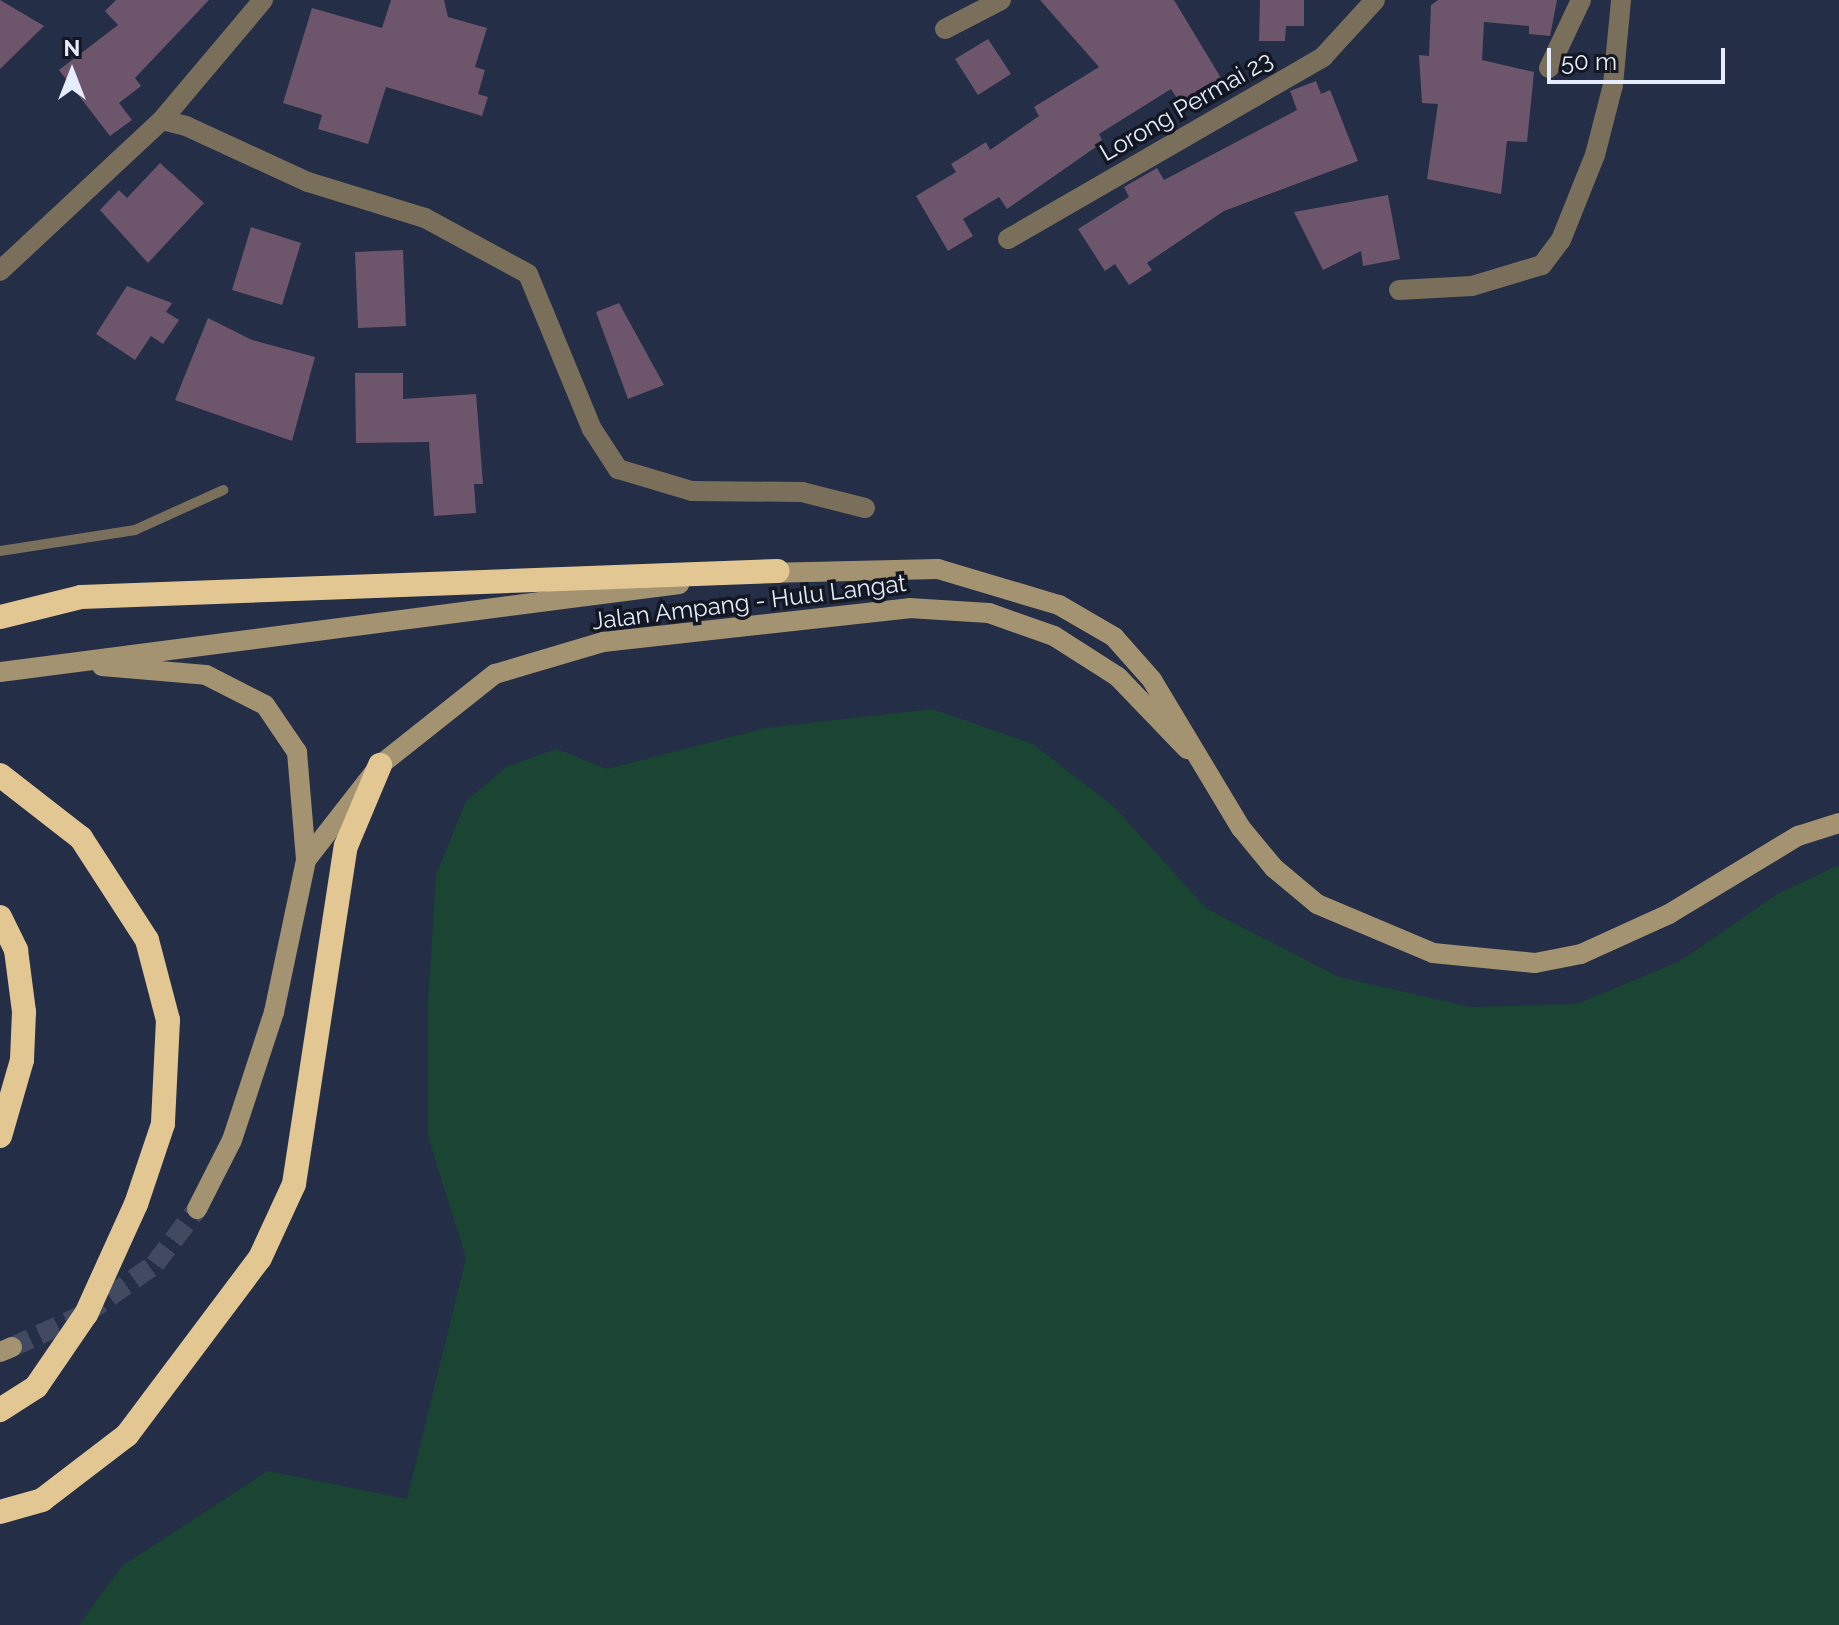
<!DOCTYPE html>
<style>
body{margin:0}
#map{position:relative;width:1839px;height:1625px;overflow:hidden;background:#242e46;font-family:Raleway,sans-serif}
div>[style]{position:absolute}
.green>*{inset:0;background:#194532}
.building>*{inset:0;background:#6d556c}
.secondary-tunnel>*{height:20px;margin-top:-10px;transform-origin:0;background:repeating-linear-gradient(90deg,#414a61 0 20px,transparent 0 30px)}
.lane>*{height:10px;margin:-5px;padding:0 5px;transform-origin:5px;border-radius:5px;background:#7a6f5a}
.street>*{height:20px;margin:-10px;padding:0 10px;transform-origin:10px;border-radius:10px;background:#7a6f5a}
.secondary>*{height:20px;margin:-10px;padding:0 10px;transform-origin:10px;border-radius:10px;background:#a49371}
.highway>*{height:24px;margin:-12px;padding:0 12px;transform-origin:12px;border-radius:12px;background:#e3c792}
span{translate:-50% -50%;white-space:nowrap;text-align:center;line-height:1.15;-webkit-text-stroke:7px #121721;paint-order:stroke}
.street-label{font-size:24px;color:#e5ecfc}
.north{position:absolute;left:32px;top:32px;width:80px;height:80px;-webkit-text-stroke:6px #121721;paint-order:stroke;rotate:0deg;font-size:22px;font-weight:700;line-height:32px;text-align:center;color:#e5ecfc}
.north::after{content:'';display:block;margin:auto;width:28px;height:36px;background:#e5ecfc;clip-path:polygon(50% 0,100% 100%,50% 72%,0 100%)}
.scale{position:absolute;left:1547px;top:48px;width:178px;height:36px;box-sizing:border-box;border:4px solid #e5ecfc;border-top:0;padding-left:10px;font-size:24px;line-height:28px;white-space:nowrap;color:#e5ecfc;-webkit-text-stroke:6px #121721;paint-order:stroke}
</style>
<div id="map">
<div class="green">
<div style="clip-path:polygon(932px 709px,1033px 744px,1114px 807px,1207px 909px,1339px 977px,1470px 1007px,1577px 1004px,1680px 961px,1779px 893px,1839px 865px,1839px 1625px,79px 1625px,122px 1566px,268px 1471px,407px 1499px,466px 1258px,428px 1136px,428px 1004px,436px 875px,466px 801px,508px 766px,557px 749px,607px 769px,766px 728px)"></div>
</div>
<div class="building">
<div style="clip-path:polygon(0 0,44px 26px,0 69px)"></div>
<div style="clip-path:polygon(116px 0,209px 0,135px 78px,141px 86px,119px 103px,132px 120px,110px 136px,59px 70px,118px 25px,105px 11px)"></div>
<div style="clip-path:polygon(391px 0,444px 0,448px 17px,487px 28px,475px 67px,485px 70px,478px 94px,488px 97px,482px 116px,386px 87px,368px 144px,318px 129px,322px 115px,283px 103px,312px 8px,382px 28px)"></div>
<div style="clip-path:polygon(1040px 0,1174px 0,1227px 88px,1186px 112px,1171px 89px,1099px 134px,1103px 142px,1007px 209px,999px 197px,963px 219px,973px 236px,948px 251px,916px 196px,956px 172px,951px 164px,986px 142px,990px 150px,1039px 116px,1034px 107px,1099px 67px)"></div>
<div style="clip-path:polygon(1260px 0,1304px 0,1304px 26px,1286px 26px,1285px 41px,1259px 41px)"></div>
<div style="clip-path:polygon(1438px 0,1557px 0,1550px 36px,1529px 34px,1529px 26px,1484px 22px,1482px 60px,1534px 72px,1527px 142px,1507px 141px,1501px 194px,1427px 179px,1438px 104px,1422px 103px,1419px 55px,1429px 56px,1431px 5px)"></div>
<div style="clip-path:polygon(988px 39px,1011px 74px,978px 95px,955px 59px)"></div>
<div style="clip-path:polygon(1316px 81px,1321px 94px,1330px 90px,1358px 161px,1224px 211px,1147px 263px,1152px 270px,1129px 285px,1115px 264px,1105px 271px,1078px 229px,1129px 197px,1124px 187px,1157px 168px,1164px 180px,1297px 110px,1290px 91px)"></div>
<div style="clip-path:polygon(160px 163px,204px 203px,148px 263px,100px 210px,119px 190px,127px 198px)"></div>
<div style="clip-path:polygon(1388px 195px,1400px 259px,1363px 266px,1361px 251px,1323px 270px,1294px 212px)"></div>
<div style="clip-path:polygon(251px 227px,301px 243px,282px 305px,232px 290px)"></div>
<div style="clip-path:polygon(403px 250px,406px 326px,358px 328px,355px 252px)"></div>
<div style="clip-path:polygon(127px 286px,172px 303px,166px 312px,179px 320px,163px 344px,151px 336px,135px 360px,96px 334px)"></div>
<div style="clip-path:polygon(619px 303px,664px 385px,628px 399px,596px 312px)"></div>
<div style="clip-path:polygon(208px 318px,252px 340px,315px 357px,292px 441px,175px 400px)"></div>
<div style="clip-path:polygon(355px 373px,403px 373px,403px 399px,476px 394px,483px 484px,474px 484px,476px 513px,434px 516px,429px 442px,356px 443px)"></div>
</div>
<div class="secondary-tunnel">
<div style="left:12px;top:1347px;width:80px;rotate:-24.3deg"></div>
<div style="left:85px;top:1314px;width:86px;rotate:-35.5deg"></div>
<div style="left:155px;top:1264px;width:69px;rotate:-52.6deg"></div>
</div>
<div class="lane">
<div style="left:0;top:551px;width:137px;rotate:-8.8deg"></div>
<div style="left:135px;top:530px;width:97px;rotate:-24.4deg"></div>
</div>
<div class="street">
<div style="left:945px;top:29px;width:63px;rotate:-27.4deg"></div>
<div style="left:1549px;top:68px;width:75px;rotate:-64.8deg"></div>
<div style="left:162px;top:120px;width:157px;rotate:-49.9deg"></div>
<div style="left:1008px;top:239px;width:364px;rotate:-30deg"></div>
<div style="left:1323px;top:57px;width:77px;rotate:-47.6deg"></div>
<div style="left:0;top:271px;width:221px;rotate:-43deg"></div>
<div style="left:162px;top:120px;width:25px;rotate:14deg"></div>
<div style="left:186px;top:126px;width:134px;rotate:24.7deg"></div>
<div style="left:308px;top:182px;width:122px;rotate:17.1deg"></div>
<div style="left:425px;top:218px;width:117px;rotate:28.5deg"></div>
<div style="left:528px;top:274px;width:168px;rotate:67.6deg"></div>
<div style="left:592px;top:429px;width:48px;rotate:57deg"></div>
<div style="left:618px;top:469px;width:77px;rotate:16.6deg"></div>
<div style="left:692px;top:491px;width:110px;rotate:0.5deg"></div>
<div style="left:802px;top:492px;width:65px;rotate:14.3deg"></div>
<div style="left:1399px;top:290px;width:73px;rotate:-3.1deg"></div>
<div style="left:1472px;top:286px;width:73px;rotate:-16.7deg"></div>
<div style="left:1542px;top:265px;width:31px;rotate:-53deg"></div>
<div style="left:1561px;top:240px;width:92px;rotate:-68.2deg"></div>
<div style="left:1595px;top:155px;width:72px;rotate:-75.6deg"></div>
<div style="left:1613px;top:85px;width:85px;rotate:-84.6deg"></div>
</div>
<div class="secondary">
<div style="left:766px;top:573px;width:172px;rotate:-1.3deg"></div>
<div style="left:938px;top:569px;width:126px;rotate:16.6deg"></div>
<div style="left:1059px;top:605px;width:64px;rotate:30.2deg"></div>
<div style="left:1114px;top:637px;width:57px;rotate:48.5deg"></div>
<div style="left:1152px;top:680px;width:173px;rotate:59deg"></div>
<div style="left:1241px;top:828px;width:52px;rotate:50.5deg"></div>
<div style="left:1274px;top:868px;width:56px;rotate:39.9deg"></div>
<div style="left:1317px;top:904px;width:126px;rotate:22.9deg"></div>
<div style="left:1433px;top:953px;width:102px;rotate:5.6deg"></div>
<div style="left:1535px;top:963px;width:47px;rotate:-11.1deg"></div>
<div style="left:1581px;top:954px;width:97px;rotate:-24.4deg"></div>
<div style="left:1669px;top:914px;width:151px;rotate:-31.2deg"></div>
<div style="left:1798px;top:836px;width:43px;rotate:-17.6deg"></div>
<div style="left:102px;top:666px;width:104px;rotate:4.9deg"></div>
<div style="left:206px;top:675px;width:66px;rotate:27deg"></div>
<div style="left:265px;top:705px;width:57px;rotate:55.8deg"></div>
<div style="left:297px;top:752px;width:108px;rotate:85.2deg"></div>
<div style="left:0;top:672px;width:685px;rotate:-7.38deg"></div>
<div style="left:197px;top:1209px;width:77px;rotate:-63.1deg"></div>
<div style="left:232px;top:1140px;width:135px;rotate:-71.8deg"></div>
<div style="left:274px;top:1012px;width:155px;rotate:-78.1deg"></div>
<div style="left:306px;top:860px;width:120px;rotate:-52.1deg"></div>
<div style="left:380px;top:765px;width:147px;rotate:-38.4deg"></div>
<div style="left:495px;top:674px;width:113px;rotate:-16.5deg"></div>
<div style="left:603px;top:642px;width:308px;rotate:-6.3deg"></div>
<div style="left:909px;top:608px;width:80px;rotate:3.6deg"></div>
<div style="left:989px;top:613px;width:69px;rotate:19.5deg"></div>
<div style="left:1054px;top:636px;width:76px;rotate:32.6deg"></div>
<div style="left:1118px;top:677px;width:100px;rotate:46.2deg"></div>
<div style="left:0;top:1352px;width:13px;rotate:-23deg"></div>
</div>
<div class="highway">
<div style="left:0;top:617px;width:83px;rotate:-13.9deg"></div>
<div style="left:81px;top:597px;width:697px;rotate:-2.14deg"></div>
<div style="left:0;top:775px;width:103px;rotate:37.9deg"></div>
<div style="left:81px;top:838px;width:121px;rotate:57.1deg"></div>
<div style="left:147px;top:940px;width:83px;rotate:75.3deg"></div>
<div style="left:168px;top:1020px;width:104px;rotate:92.8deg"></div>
<div style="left:163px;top:1124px;width:84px;rotate:108.6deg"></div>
<div style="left:136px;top:1204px;width:121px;rotate:114.4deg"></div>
<div style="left:86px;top:1314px;width:88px;rotate:124.4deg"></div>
<div style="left:36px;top:1387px;width:43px;rotate:147.4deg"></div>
<div style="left:0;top:917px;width:37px;rotate:64deg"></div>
<div style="left:16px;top:950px;width:63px;rotate:82.6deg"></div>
<div style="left:24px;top:1012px;width:48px;rotate:92.4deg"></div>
<div style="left:22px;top:1060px;width:79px;rotate:106.1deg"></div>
<div style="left:0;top:1512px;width:44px;rotate:-15.9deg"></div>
<div style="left:42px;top:1500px;width:107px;rotate:-37.4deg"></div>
<div style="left:127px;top:1435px;width:221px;rotate:-53.1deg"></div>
<div style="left:260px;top:1258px;width:81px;rotate:-65.3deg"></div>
<div style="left:294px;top:1184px;width:342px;rotate:-81.3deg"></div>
<div style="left:346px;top:846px;width:88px;rotate:-67.2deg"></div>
</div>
<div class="street-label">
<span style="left:1186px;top:106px;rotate:-30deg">Lorong Permai 23</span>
<span style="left:749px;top:602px;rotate:-7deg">Jalan Ampang - Hulu Langat</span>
</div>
<div class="north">N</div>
<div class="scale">50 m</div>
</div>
